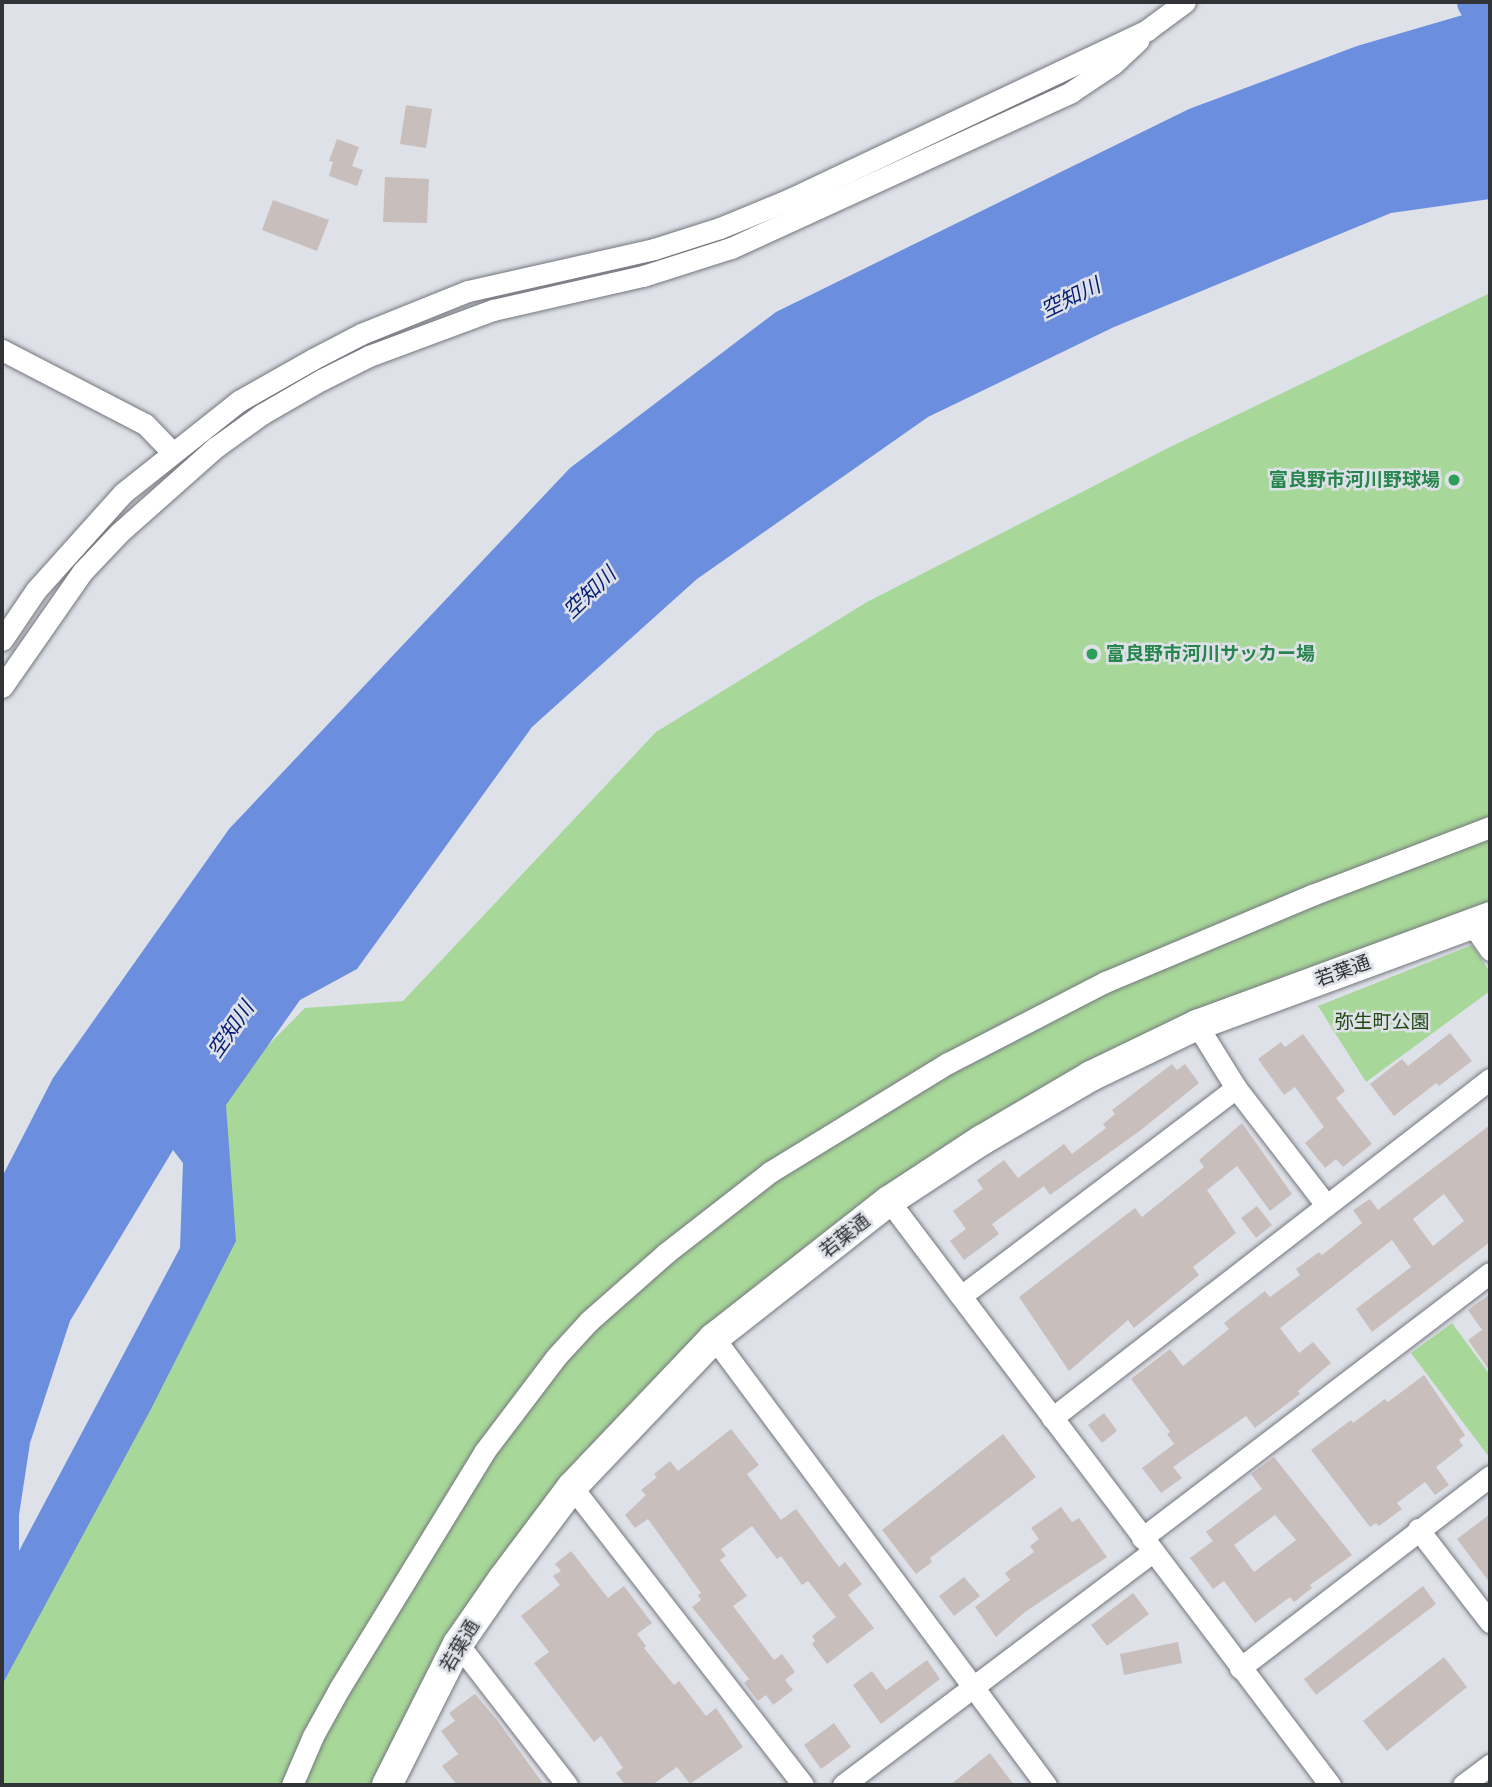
<!DOCTYPE html>
<meta charset="utf-8">
<style>
body{margin:0}
#map{position:relative;width:1492px;height:1787px;overflow:hidden;background:#dee1e8;font-family:Mulish,"Noto Sans JP",sans-serif}
div>[style]{position:absolute}
.green>*{inset:0;background:#a8d899}
.water>*{inset:0;background:#6b8fde}
.river>*{height:40px;margin:-20px;padding:0 20px;transform-origin:20px;border-radius:20px;background:#6b8fde}
.building>*{inset:0;background:#c8bfbd}
.roads{filter:drop-shadow(0 0 2px #74767d) drop-shadow(0 0 2px #74767d)}
.street>*{height:21px;margin:-10.5px;padding:0 10.5px;transform-origin:10.5px;border-radius:10.5px;background:#fff}
.secondary>*{height:30px;margin:-15px;padding:0 15px;transform-origin:15px;border-radius:15px;background:#fff}
.dots>*{width:19px;height:19px;translate:-50% -50%;box-sizing:border-box;border:4px solid #dee1e8;border-radius:50%}
span{translate:-50% -50%;white-space:nowrap;text-align:center;line-height:1.15;-webkit-text-stroke:5px #dee1e8;paint-order:stroke}
.leisure-label{font-size:19px;color:#27864d;font-weight:700}
.right{translate:-100% -50%;text-align:right}
.left{translate:0 -50%;text-align:left}
.street-label{font-size:19px;color:#323336}
.park-label{font-size:19px;color:#224913}
.water-label{font-size:21px;color:#031c77;font-style:italic}
.frame{position:absolute;inset:0;border:4px solid #323336;pointer-events:none}
</style>
<div id="map">
<div class="green">
<div style="clip-path:polygon(1490px 293px,1490px 917px,1197px 1025px,889px 1201px,572px 1487px,387px 1785px,2px 1785px,2px 1677px,215px 1240px,210px 1104px,305px 1008px,403px 1001px,656px 732px,867px 602px,1166px 449px)"></div>
<div style="clip-path:polygon(1472px 945px,1490px 972px,1490px 991px,1366px 1082px,1318px 1006px)"></div>
<div style="clip-path:polygon(1452px 1323px,1490px 1375px,1489px 1457px,1411px 1353px)"></div>
</div>
<div class="water">
<div style="clip-path:polygon(evenodd,1490px 7px,1490px 199px,1391px 213px,1114px 327px,928px 417px,697px 579px,532px 727px,357px 969px,300px 1000px,226px 1105px,236px 1241px,151px 1409px,2px 1685px,2px 1177px,53px 1078px,229px 829px,570px 468px,776px 312px,1189px 109px,1357px 46px,1490px 7px,173px 1150px,183px 1163px,180px 1248px,19px 1551px,19px 1515px,30px 1443px,70px 1321px,173px 1150px)"></div>
</div>
<div class="river">
<div style="left:1477px;top:2px;width:13px;rotate:9deg"></div>
</div>
<div class="building">
<div style="clip-path:polygon(406px 105px,432px 109px,426px 148px,400px 144px)"></div>
<div style="clip-path:polygon(337px 139px,359px 147px,352px 166px,363px 170px,357px 186px,329px 176px,333px 162px,329px 161px)"></div>
<div style="clip-path:polygon(385px 177px,429px 179px,427px 223px,383px 222px)"></div>
<div style="clip-path:polygon(273px 200px,329px 220px,317px 251px,262px 230px)"></div>
<div style="clip-path:polygon(1450px 1033px,1472px 1061px,1439px 1086px,1436px 1083px,1394px 1116px,1370px 1084px,1402px 1059px,1408px 1066px)"></div>
<div style="clip-path:polygon(1303px 1034px,1345px 1091px,1336px 1098px,1372px 1144px,1343px 1167px,1336px 1159px,1325px 1168px,1305px 1143px,1324px 1127px,1295px 1087px,1284px 1095px,1258px 1059px,1281px 1042px,1285px 1047px)"></div>
<div style="clip-path:polygon(1172px 1064px,1177px 1070px,1185px 1064px,1199px 1083px,1141px 1130px,1050px 1195px,1044px 1186px,992px 1224px,999px 1234px,964px 1260px,950px 1241px,966px 1229px,953px 1211px,983px 1189px,977px 1180px,1004px 1160px,1018px 1178px,1064px 1144px,1072px 1154px,1106px 1128px,1103px 1124px,1115px 1114px,1112px 1110px)"></div>
<div style="clip-path:polygon(1242px 1123px,1292px 1194px,1270px 1211px,1237px 1166px,1207px 1190px,1236px 1233px,1193px 1267px,1199px 1275px,1134px 1328px,1128px 1320px,1069px 1371px,1019px 1297px,1135px 1208px,1142px 1217px,1204px 1167px,1199px 1160px)"></div>
<div style="clip-path:polygon(evenodd,1490px 1125px,1490px 1242px,1372px 1332px,1356px 1309px,1411px 1267px,1392px 1240px,1280px 1328px,1299px 1353px,1313px 1342px,1331px 1363px,1298px 1391px,1300px 1394px,1255px 1428px,1246px 1416px,1173px 1467px,1182px 1478px,1161px 1493px,1142px 1468px,1174px 1444px,1167px 1434px,1170px 1432px,1131px 1379px,1170px 1349px,1183px 1366px,1229px 1329px,1224px 1323px,1265px 1291px,1270px 1297px,1300px 1275px,1296px 1269px,1319px 1252px,1322px 1255px,1362px 1223px,1353px 1210px,1370px 1199px,1378px 1210px,1490px 1125px,1444px 1194px,1464px 1221px,1433px 1246px,1413px 1219px,1444px 1194px)"></div>
<div style="clip-path:polygon(1257px 1206px,1272px 1225px,1256px 1238px,1241px 1218px)"></div>
<div style="clip-path:polygon(1490px 1294px,1490px 1371px,1468px 1340px,1482px 1330px,1468px 1310px)"></div>
<div style="clip-path:polygon(1424px 1375px,1465px 1435px,1459px 1440px,1463px 1446px,1436px 1467px,1449px 1485px,1435px 1495px,1425px 1482px,1397px 1503px,1402px 1509px,1379px 1526px,1376px 1523px,1370px 1527px,1311px 1450px,1351px 1420px,1353px 1423px,1385px 1399px,1388px 1402px)"></div>
<div style="clip-path:polygon(1104px 1413px,1117px 1431px,1102px 1443px,1088px 1425px)"></div>
<div style="clip-path:polygon(731px 1429px,759px 1465px,747px 1474px,781px 1520px,796px 1509px,839px 1567px,845px 1562px,862px 1584px,848px 1595px,874px 1628px,827px 1664px,812px 1644px,815px 1641px,812px 1636px,836px 1617px,808px 1581px,802px 1585px,781px 1556px,777px 1559px,752px 1526px,721px 1549px,726px 1556px,720px 1560px,747px 1596px,733px 1606px,774px 1660px,782px 1654px,795px 1672px,785px 1680px,793px 1690px,773px 1705px,766px 1695px,758px 1701px,744px 1683px,749px 1679px,692px 1607px,701px 1600px,698px 1595px,701px 1593px,648px 1519px,635px 1528px,625px 1515px,646px 1495px,641px 1490px,657px 1477px,654px 1474px,670px 1461px,678px 1471px)"></div>
<div style="clip-path:polygon(1003px 1434px,1036px 1477px,930px 1558px,932px 1562px,916px 1574px,882px 1530px)"></div>
<div style="clip-path:polygon(evenodd,1274px 1457px,1352px 1555px,1310px 1585px,1312px 1588px,1294px 1602px,1290px 1597px,1255px 1623px,1224px 1581px,1213px 1589px,1190px 1558px,1213px 1541px,1206px 1532px,1262px 1489px,1251px 1474px,1274px 1457px,1275px 1515px,1296px 1540px,1254px 1572px,1234px 1545px,1275px 1515px)"></div>
<div style="clip-path:polygon(1061px 1507px,1072px 1522px,1079px 1518px,1107px 1557px,1025px 1612px,996px 1637px,975px 1607px,1010px 1580px,1005px 1573px,1034px 1552px,1030px 1546px,1039px 1539px,1031px 1528px)"></div>
<div style="clip-path:polygon(1490px 1514px,1490px 1583px,1457px 1539px)"></div>
<div style="clip-path:polygon(571px 1551px,608px 1598px,624px 1586px,652px 1623px,637px 1634px,646px 1646px,644px 1648px,674px 1685px,679px 1681px,706px 1716px,716px 1708px,743px 1747px,690px 1784px,677px 1767px,652px 1785px,625px 1785px,616px 1773px,623px 1768px,601px 1736px,594px 1742px,534px 1663px,549px 1652px,521px 1616px,560px 1585px,553px 1576px,561px 1571px,555px 1564px)"></div>
<div style="clip-path:polygon(964px 1577px,980px 1596px,954px 1616px,939px 1596px)"></div>
<div style="clip-path:polygon(1423px 1586px,1436px 1604px,1316px 1695px,1304px 1679px)"></div>
<div style="clip-path:polygon(1133px 1593px,1149px 1614px,1107px 1646px,1091px 1625px)"></div>
<div style="clip-path:polygon(1178px 1642px,1182px 1663px,1124px 1675px,1120px 1654px)"></div>
<div style="clip-path:polygon(1444px 1657px,1467px 1687px,1387px 1751px,1363px 1721px)"></div>
<div style="clip-path:polygon(927px 1660px,940px 1679px,881px 1724px,853px 1685px,872px 1671px,886px 1690px)"></div>
<div style="clip-path:polygon(475px 1694px,497px 1720px,544px 1785px,457px 1785px,442px 1766px,458px 1754px,441px 1731px,455px 1721px,449px 1713px)"></div>
<div style="clip-path:polygon(834px 1723px,851px 1747px,821px 1769px,804px 1745px)"></div>
<div style="clip-path:polygon(990px 1753px,1014px 1785px,950px 1785px)"></div>
</div>
<div class="roads">
<div class="street">
<div style="left:2px;top:350px;width:161px;rotate:27.4deg"></div>
<div style="left:145px;top:424px;width:40px;rotate:46deg"></div>
<div style="left:2px;top:640px;width:60px;rotate:-55.8deg"></div>
<div style="left:36px;top:590px;width:130px;rotate:-48.1deg"></div>
<div style="left:123px;top:493px;width:148px;rotate:-38.4deg"></div>
<div style="left:239px;top:401px;width:85px;rotate:-29.6deg"></div>
<div style="left:313px;top:359px;width:54px;rotate:-27.5deg"></div>
<div style="left:361px;top:334px;width:115px;rotate:-21.9deg"></div>
<div style="left:468px;top:291px;width:191px;rotate:-12.7deg"></div>
<div style="left:654px;top:249px;width:69px;rotate:-17.7deg"></div>
<div style="left:720px;top:228px;width:76px;rotate:-22.5deg"></div>
<div style="left:790px;top:199px;width:395px;rotate:-25.3deg"></div>
<div style="left:1147px;top:30px;width:47px;rotate:-36.4deg"></div>
<div style="left:2px;top:687px;width:141px;rotate:-55.1deg"></div>
<div style="left:83px;top:571px;width:52px;rotate:-46.5deg"></div>
<div style="left:119px;top:533px;width:130px;rotate:-41.6deg"></div>
<div style="left:216px;top:447px;width:57px;rotate:-35.7deg"></div>
<div style="left:262px;top:414px;width:68px;rotate:-30deg"></div>
<div style="left:321px;top:380px;width:54px;rotate:-26.6deg"></div>
<div style="left:369px;top:356px;width:132px;rotate:-20.4deg"></div>
<div style="left:493px;top:310px;width:154px;rotate:-12.8deg"></div>
<div style="left:643px;top:276px;width:92px;rotate:-17.7deg"></div>
<div style="left:731px;top:248px;width:374px;rotate:-24.6deg"></div>
<div style="left:1071px;top:92px;width:50px;rotate:-33.7deg"></div>
<div style="left:1113px;top:64px;width:35px;rotate:-43deg"></div>
<div style="left:1472px;top:924px;width:32px;rotate:55deg"></div>
<div style="left:1197px;top:1025px;width:74px;rotate:58.2deg"></div>
<div style="left:1236px;top:1088px;width:148px;rotate:52.4deg"></div>
<div style="left:889px;top:1201px;width:732px;rotate:52.94deg"></div>
<div style="left:961px;top:1296px;width:345px;rotate:-37.1deg"></div>
<div style="left:714px;top:1338px;width:557px;rotate:53.4deg"></div>
<div style="left:1052px;top:1418px;width:554px;rotate:-37.74deg"></div>
<div style="left:572px;top:1487px;width:377px;rotate:52.2deg"></div>
<div style="left:1418px;top:1529px;width:118px;rotate:52.3deg"></div>
<div style="left:1142px;top:1538px;width:437px;rotate:-37.3deg"></div>
<div style="left:458px;top:1644px;width:178px;rotate:52.3deg"></div>
<div style="left:1240px;top:1668px;width:315px;rotate:-37.5deg"></div>
<div style="left:292px;top:1785px;width:53px;rotate:-66.8deg"></div>
<div style="left:313px;top:1736px;width:54px;rotate:-61deg"></div>
<div style="left:339px;top:1689px;width:278px;rotate:-58.5deg"></div>
<div style="left:484px;top:1452px;width:119px;rotate:-52.8deg"></div>
<div style="left:556px;top:1357px;width:49px;rotate:-47.5deg"></div>
<div style="left:589px;top:1321px;width:103px;rotate:-41.4deg"></div>
<div style="left:666px;top:1253px;width:132px;rotate:-37.9deg"></div>
<div style="left:770px;top:1172px;width:209px;rotate:-31.5deg"></div>
<div style="left:948px;top:1063px;width:177px;rotate:-27.3deg"></div>
<div style="left:1105px;top:982px;width:225px;rotate:-22.8deg"></div>
<div style="left:1312px;top:895px;width:191px;rotate:-20.9deg"></div>
<div style="left:843px;top:1785px;width:387px;rotate:-37deg"></div>
<div style="left:1463px;top:1785px;width:34px;rotate:-37deg"></div>
</div>
<div class="secondary">
<div style="left:387px;top:1785px;width:158px;rotate:-63.3deg"></div>
<div style="left:458px;top:1644px;width:79px;rotate:-55.3deg"></div>
<div style="left:503px;top:1579px;width:115px;rotate:-53.1deg"></div>
<div style="left:572px;top:1487px;width:206px;rotate:-46.4deg"></div>
<div style="left:714px;top:1338px;width:222px;rotate:-38.1deg"></div>
<div style="left:889px;top:1201px;width:111px;rotate:-33.3deg"></div>
<div style="left:982px;top:1140px;width:126px;rotate:-30.4deg"></div>
<div style="left:1091px;top:1076px;width:118px;rotate:-25.7deg"></div>
<div style="left:1197px;top:1025px;width:312px;rotate:-20.2deg"></div>
</div>
</div>
<div class="dots">
<div style="left:1454px;top:480px;background:#2e9e5b"></div>
<div style="left:1092px;top:654px;background:#2e9e5b"></div>
</div>
<div class="leisure-label">
<span class="right" style="left:1440px;top:480px">富良野市河川野球場</span>
<span class="left" style="left:1106px;top:654px">富良野市河川サッカー場</span>
</div>
<div class="street-label">
<span style="left:1343px;top:971px;rotate:-20deg">若葉通</span>
<span style="left:845px;top:1236px;rotate:-38deg">若葉通</span>
<span style="left:460px;top:1646px;rotate:-59deg">若葉通</span>
</div>
<div class="park-label">
<span style="left:1382px;top:1022px">弥生町公園</span>
</div>
<div class="water-label">
<span style="left:1070px;top:297px;rotate:-26deg">空知川</span>
<span style="left:589px;top:592px;rotate:-44deg">空知川</span>
<span style="left:230px;top:1029px;rotate:-55deg">空知川</span>
</div>
<div class="frame"></div>
</div>
